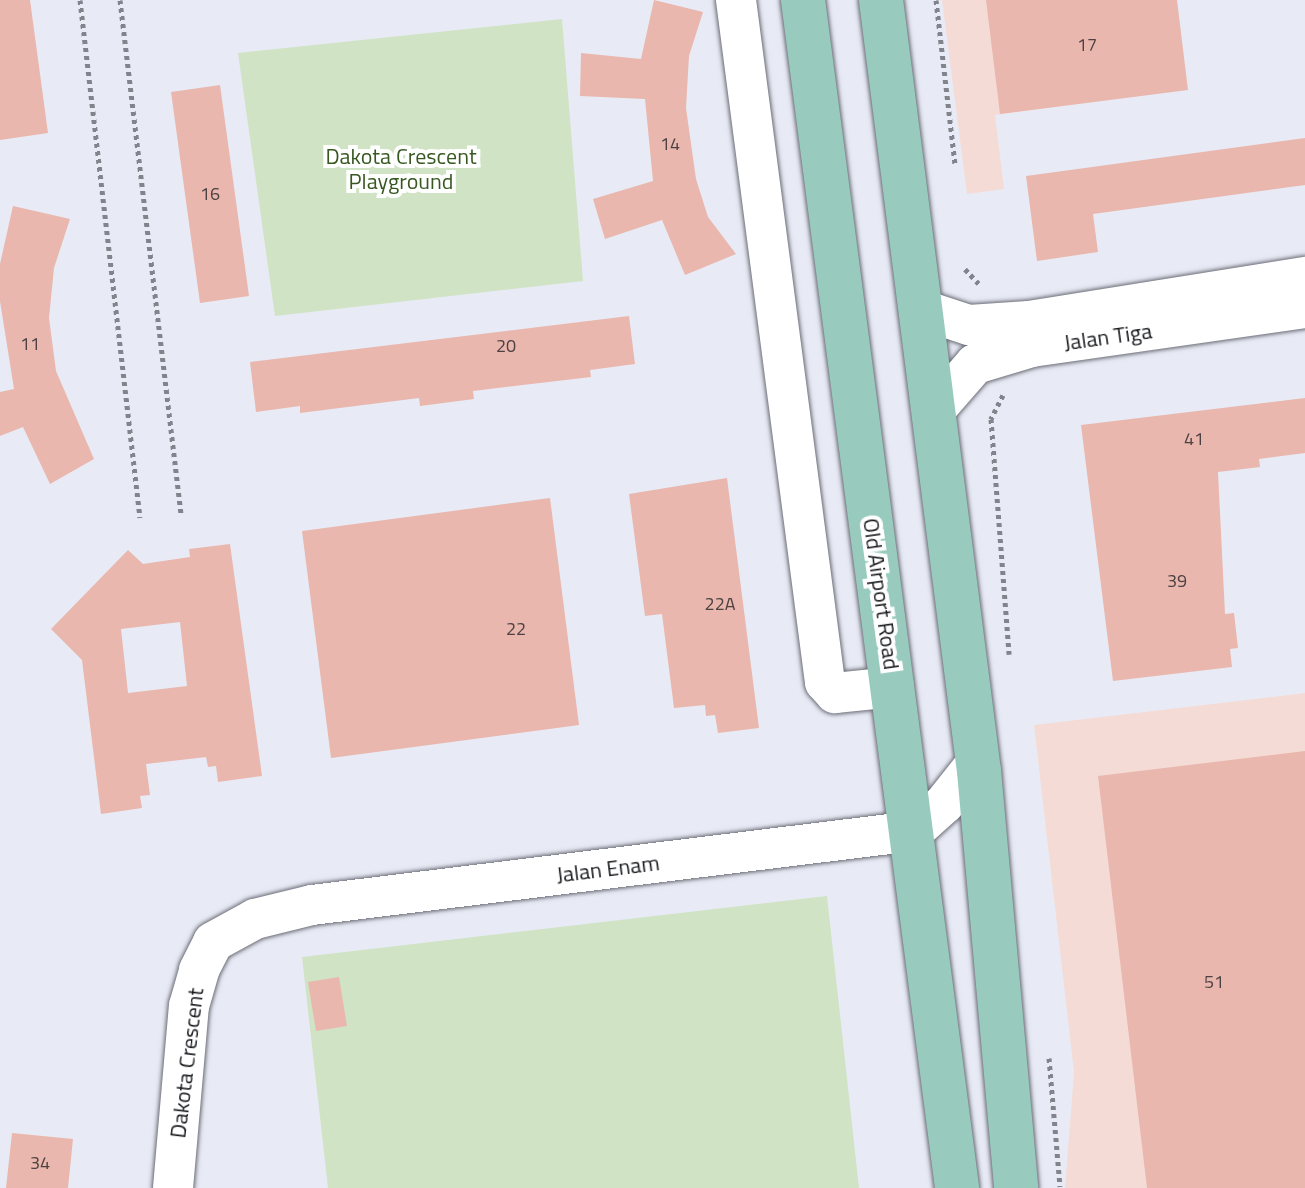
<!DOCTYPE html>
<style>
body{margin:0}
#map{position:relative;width:1305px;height:1188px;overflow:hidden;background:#e8ebf5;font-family:"Titillium Web",sans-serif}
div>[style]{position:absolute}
.commercial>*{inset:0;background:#f5dbd5}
.green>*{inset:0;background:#d0e3c5}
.building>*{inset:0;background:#e9b7ad}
.path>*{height:5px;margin-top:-2.5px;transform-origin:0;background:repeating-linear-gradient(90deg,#82848b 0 4px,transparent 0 8px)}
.roads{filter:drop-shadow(0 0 2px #6b6d77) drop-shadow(0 0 2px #6b6d77)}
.minor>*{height:40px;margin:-20px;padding:0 20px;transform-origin:20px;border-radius:20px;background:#fff}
.major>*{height:44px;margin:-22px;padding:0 22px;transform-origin:22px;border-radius:22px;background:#98cbbe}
span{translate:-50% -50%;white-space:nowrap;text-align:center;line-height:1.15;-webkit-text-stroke:8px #fff;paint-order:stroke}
.number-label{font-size:18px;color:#4d4142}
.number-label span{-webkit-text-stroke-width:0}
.park-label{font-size:22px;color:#385821}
.street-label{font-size:22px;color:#191a1e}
</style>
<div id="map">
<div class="commercial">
<div style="clip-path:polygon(942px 0,1172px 0,1183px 89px,995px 115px,1004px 189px,967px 194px)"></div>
<div style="clip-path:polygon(1305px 693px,1305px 1188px,1065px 1188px,1074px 1072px,1034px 725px)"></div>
</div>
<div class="green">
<div style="clip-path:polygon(562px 19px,583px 281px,275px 316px,238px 53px)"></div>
<div style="clip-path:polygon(827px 896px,859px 1188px,328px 1188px,302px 957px)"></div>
</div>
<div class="building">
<div style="clip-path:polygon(0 0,30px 0,48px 133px,0 140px)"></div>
<div style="clip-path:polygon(654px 0,703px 12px,689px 56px,686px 108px,696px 179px,708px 217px,736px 254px,685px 275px,662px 220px,605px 239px,593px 199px,653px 181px,645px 99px,580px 96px,581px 53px,641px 59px)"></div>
<div style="clip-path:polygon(986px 0,1177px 0,1188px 90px,1000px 114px)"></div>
<div style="clip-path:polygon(220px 85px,249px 296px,200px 303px,171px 92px)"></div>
<div style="clip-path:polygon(1305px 138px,1305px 185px,1093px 214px,1098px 252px,1037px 261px,1026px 176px)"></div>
<div style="clip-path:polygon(13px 206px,70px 219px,54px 268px,49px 318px,56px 371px,94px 459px,50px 484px,23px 427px,0 436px,0 392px,14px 389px,0 301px,0 264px)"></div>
<div style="clip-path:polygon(629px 316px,635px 364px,590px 370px,591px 377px,473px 391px,474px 399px,420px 406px,419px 398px,300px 413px,300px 406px,256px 412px,250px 362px)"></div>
<div style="clip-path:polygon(1305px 398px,1305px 453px,1259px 459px,1260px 467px,1218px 472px,1225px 614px,1234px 613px,1238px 648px,1230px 649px,1232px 667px,1113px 681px,1081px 425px)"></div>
<div style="clip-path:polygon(727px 478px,759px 728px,718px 733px,715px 715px,706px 716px,705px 705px,674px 708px,662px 614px,645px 616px,629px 494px)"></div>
<div style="clip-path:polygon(550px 498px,579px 725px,331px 758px,302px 531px)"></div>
<div style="clip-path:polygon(evenodd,230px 544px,262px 776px,218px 782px,216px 766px,208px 767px,206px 757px,146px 764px,150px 795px,140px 796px,142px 808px,101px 814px,82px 660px,51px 629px,128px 550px,143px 564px,190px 557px,189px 549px,230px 544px,180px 622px,187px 686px,128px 693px,121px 629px,180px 622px)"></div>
<div style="clip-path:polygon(1305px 751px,1305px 1188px,1147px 1188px,1098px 776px)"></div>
<div style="clip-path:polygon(339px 977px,347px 1026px,316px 1031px,308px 982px)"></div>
<div style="clip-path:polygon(12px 1133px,73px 1139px,68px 1188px,6px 1188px)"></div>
</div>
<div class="path">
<div style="left:80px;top:0;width:521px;rotate:83.39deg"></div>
<div style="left:120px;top:0;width:518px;rotate:83.23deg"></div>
<div style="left:936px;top:0;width:165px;rotate:83.4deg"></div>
<div style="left:965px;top:269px;width:23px;rotate:47deg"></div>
<div style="left:1003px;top:395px;width:27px;rotate:117deg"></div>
<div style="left:991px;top:419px;width:236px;rotate:85.6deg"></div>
<div style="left:1049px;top:1058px;width:129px;rotate:85.1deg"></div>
</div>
<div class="roads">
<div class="minor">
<div style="left:736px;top:0;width:688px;rotate:82.57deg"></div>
<div style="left:825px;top:682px;width:15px;rotate:48deg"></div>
<div style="left:835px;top:693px;width:59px;rotate:-5.8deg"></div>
<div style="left:920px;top:309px;width:52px;rotate:18.1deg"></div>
<div style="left:969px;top:325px;width:60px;rotate:-3.8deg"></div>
<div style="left:1029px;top:321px;width:279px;rotate:-9.1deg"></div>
<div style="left:934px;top:411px;width:62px;rotate:-48.9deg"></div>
<div style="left:975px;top:364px;width:59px;rotate:-16.6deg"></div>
<div style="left:1032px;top:347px;width:276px;rotate:-8.1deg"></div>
<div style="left:173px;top:1188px;width:183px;rotate:-85deg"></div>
<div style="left:189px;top:1006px;width:37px;rotate:-74deg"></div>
<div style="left:199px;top:970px;width:31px;rotate:-63deg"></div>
<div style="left:213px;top:942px;width:48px;rotate:-28.7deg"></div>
<div style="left:255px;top:919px;width:59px;rotate:-13.8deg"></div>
<div style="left:312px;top:905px;width:607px;rotate:-7.01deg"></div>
<div style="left:914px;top:831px;width:40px;rotate:-42deg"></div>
<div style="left:944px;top:804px;width:55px;rotate:-51.7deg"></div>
</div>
<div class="major">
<div style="left:803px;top:0;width:1198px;rotate:82.61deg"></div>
<div style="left:881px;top:0;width:777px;rotate:82.76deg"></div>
<div style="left:979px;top:771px;width:419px;rotate:84.9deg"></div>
</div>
</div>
<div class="number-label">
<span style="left:1087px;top:45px">17</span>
<span style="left:670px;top:144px">14</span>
<span style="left:210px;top:194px">16</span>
<span style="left:30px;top:344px">11</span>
<span style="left:506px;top:346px">20</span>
<span style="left:1194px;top:439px">41</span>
<span style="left:1177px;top:581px">39</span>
<span style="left:720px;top:604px">22A</span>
<span style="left:516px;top:629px">22</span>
<span style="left:1214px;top:982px">51</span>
<span style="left:40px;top:1163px">34</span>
</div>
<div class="park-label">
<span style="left:401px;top:169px">Dakota Crescent<br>Playground</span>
</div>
<div class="street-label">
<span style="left:1108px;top:337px;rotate:-8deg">Jalan Tiga</span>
<span style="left:881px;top:594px;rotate:82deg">Old Airport Road</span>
<span style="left:608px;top:869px;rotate:-7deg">Jalan Enam</span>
<span style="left:187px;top:1063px;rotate:-83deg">Dakota Crescent</span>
</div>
</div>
